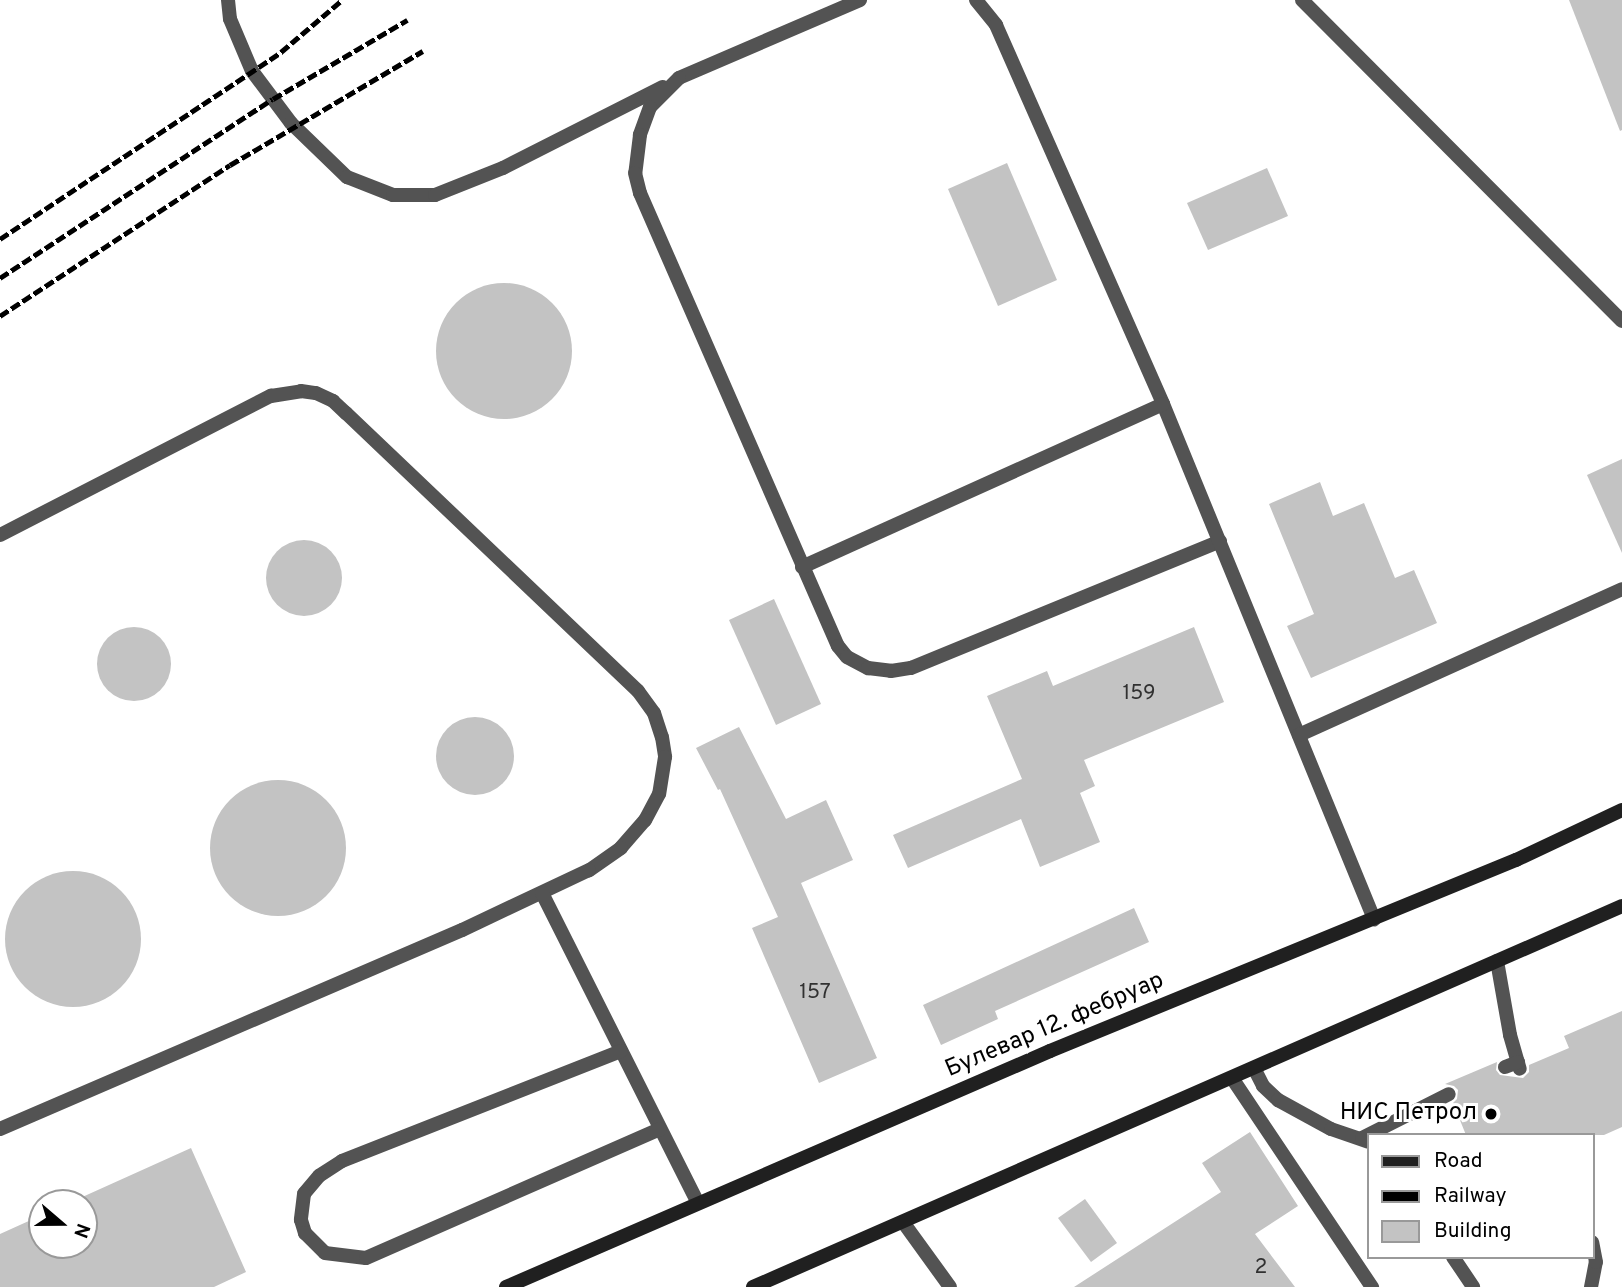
<!DOCTYPE html>
<meta charset="utf-8">
<style>
body{margin:0}
#map{position:relative;width:1622px;height:1287px;overflow:hidden;background:#fff;font-family:Overpass,sans-serif}
div>[style]{position:absolute}
.building>*{inset:0;background:#c3c3c3}
.round{border-radius:50%}
.lane>*{height:14px;margin:-7px;padding:0 7px;transform-origin:7px;border-radius:7px;background:#535353}
.street>*{height:14px;margin:-7px;padding:0 7px;transform-origin:7px;border-radius:7px;background:#535353}
.secondary>*{height:14px;margin:-7px;padding:0 7px;transform-origin:7px;border-radius:7px;background:#202020}
.rail>*{height:5px;margin-top:-2.5px;transform-origin:0;background:repeating-linear-gradient(90deg,#000 0 10px,transparent 0 13.5px)}
.dots>*{width:19px;height:19px;translate:-50% -50%;box-sizing:border-box;border:4px solid #fff;border-radius:50%}
span{translate:-50% -50%;white-space:nowrap;text-align:center;line-height:1.15;-webkit-text-stroke:6px #fff;paint-order:stroke}
.number-label{font-size:21px;color:#313131}
.number-label span{-webkit-text-stroke-width:0}
.street-label{font-size:24px;color:#000}
.poi-label{font-size:24px;color:#000}
.right{translate:-100% -50%;text-align:right}
.legend{position:absolute;left:1367px;top:1133px;width:228px;height:126px;box-sizing:border-box;background:#fff;border:2px solid #999;margin:0;padding:9px 12px;list-style:none;font-size:21px;color:#000}
.legend li{display:flex;align-items:center;gap:14px;height:35px}
.legend b{width:35px;border:2px solid #999}
.north{position:absolute;left:28px;top:1189px;width:70px;height:70px;box-sizing:border-box;background:#fff;border:2px solid #999;border-radius:50%;rotate:110deg;font-size:19px;font-weight:700;line-height:28px;text-align:center;color:#000}
.north::after{content:'';display:block;margin:auto;width:24px;height:32px;background:#000;clip-path:polygon(50% 0,100% 100%,50% 72%,0 100%)}
</style>
<div id="map">
<div class="building">
<div style="clip-path:polygon(1569px 0,1622px 0,1622px 130px,1620px 131px)"></div>
<div style="clip-path:polygon(1007px 163px,1057px 280px,998px 306px,948px 189px)"></div>
<div style="clip-path:polygon(1267px 168px,1288px 216px,1208px 250px,1187px 203px)"></div>
<div class="round" style="left:436px;top:283px;width:136px;height:136px"></div>
<div style="clip-path:polygon(1622px 459px,1622px 553px,1587px 475px)"></div>
<div style="clip-path:polygon(1320px 482px,1333px 516px,1364px 503px,1395px 578px,1414px 570px,1437px 623px,1311px 678px,1287px 626px,1314px 614px,1269px 504px)"></div>
<div class="round" style="left:266px;top:540px;width:76px;height:76px"></div>
<div style="clip-path:polygon(774px 599px,821px 704px,776px 725px,729px 620px)"></div>
<div class="round" style="left:97px;top:627px;width:74px;height:74px"></div>
<div style="clip-path:polygon(1194px 627px,1224px 702px,1084px 760px,1095px 786px,1080px 793px,1100px 842px,1040px 867px,1021px 819px,908px 868px,893px 835px,1022px 779px,987px 696px,1047px 671px,1053px 686px)"></div>
<div class="round" style="left:436px;top:717px;width:78px;height:78px"></div>
<div style="clip-path:polygon(739px 727px,786px 819px,826px 800px,853px 860px,801px 883px,877px 1058px,819px 1083px,752px 928px,778px 917px,720px 789px,718px 790px,696px 748px)"></div>
<div class="round" style="left:210px;top:780px;width:136px;height:136px"></div>
<div class="round" style="left:5px;top:871px;width:136px;height:136px"></div>
<div style="clip-path:polygon(1134px 908px,1149px 942px,995px 1011px,998px 1019px,941px 1045px,923px 1005px)"></div>
<div style="clip-path:polygon(1622px 1011px,1622px 1127px,1604px 1135px,1466px 1135px,1453px 1103px,1457px 1099px,1458px 1090px,1454px 1086px,1445px 1084px,1497px 1062px,1496px 1070px,1500px 1075px,1523px 1078px,1529px 1072px,1529px 1065px,1569px 1048px,1564px 1036px)"></div>
<div style="clip-path:polygon(1250px 1132px,1298px 1206px,1255px 1234px,1295px 1287px,1074px 1287px,1221px 1192px,1202px 1163px)"></div>
<div style="clip-path:polygon(191px 1148px,246px 1272px,214px 1287px,0 1287px,0 1234px,42px 1215px,42px 1245px,84px 1245px,84px 1203px,69px 1203px)"></div>
<div style="clip-path:polygon(1085px 1199px,1117px 1243px,1091px 1262px,1058px 1218px)"></div>
</div>
<div class="lane">
<div style="left:228px;top:0;width:19px;rotate:84deg"></div>
<div style="left:230px;top:19px;width:56px;rotate:67.1deg"></div>
<div style="left:252px;top:71px;width:65px;rotate:53.1deg"></div>
<div style="left:291px;top:123px;width:78px;rotate:44deg"></div>
<div style="left:347px;top:177px;width:49px;rotate:21.4deg"></div>
<div style="left:393px;top:195px;width:42px"></div>
<div style="left:435px;top:195px;width:73px;rotate:-21.7deg"></div>
<div style="left:503px;top:168px;width:179px;rotate:-26.9deg"></div>
<div style="left:860px;top:0;width:197px;rotate:156.7deg"></div>
<div style="left:679px;top:78px;width:41px;rotate:135deg"></div>
<div style="left:650px;top:107px;width:30px;rotate:110deg"></div>
<div style="left:640px;top:135px;width:38px;rotate:97deg"></div>
<div style="left:635px;top:173px;width:21px;rotate:76deg"></div>
<div style="left:640px;top:193px;width:494px;rotate:66.4deg"></div>
<div style="left:838px;top:646px;width:14px;rotate:51deg"></div>
<div style="left:847px;top:657px;width:24px;rotate:28deg"></div>
<div style="left:868px;top:668px;width:23px;rotate:7deg"></div>
<div style="left:891px;top:671px;width:20px;rotate:-9deg"></div>
<div style="left:911px;top:668px;width:334px;rotate:-22.3deg"></div>
<div style="left:976px;top:0;width:32px;rotate:51deg"></div>
<div style="left:996px;top:25px;width:414px;rotate:66.2deg"></div>
<div style="left:1163px;top:404px;width:557px;rotate:67.72deg"></div>
<div style="left:1302px;top:0;width:453px;rotate:45.1deg"></div>
<div style="left:0;top:535px;width:305px;rotate:-27.2deg"></div>
<div style="left:271px;top:396px;width:30px;rotate:-9deg"></div>
<div style="left:301px;top:391px;width:15px;rotate:8deg"></div>
<div style="left:316px;top:393px;width:19px;rotate:25deg"></div>
<div style="left:333px;top:401px;width:18px;rotate:43deg"></div>
<div style="left:346px;top:413px;width:403px;rotate:43.6deg"></div>
<div style="left:638px;top:691px;width:27px;rotate:54deg"></div>
<div style="left:654px;top:713px;width:25px;rotate:72deg"></div>
<div style="left:662px;top:737px;width:20px;rotate:81deg"></div>
<div style="left:665px;top:757px;width:37px;rotate:99deg"></div>
<div style="left:659px;top:794px;width:30px;rotate:118deg"></div>
<div style="left:645px;top:820px;width:37px;rotate:131deg"></div>
<div style="left:621px;top:848px;width:39px;rotate:145deg"></div>
<div style="left:589px;top:870px;width:140px;rotate:154.7deg"></div>
<div style="left:462px;top:930px;width:503px;rotate:156.7deg"></div>
<div style="left:802px;top:567px;width:396px;rotate:-24.3deg"></div>
<div style="left:1299px;top:735px;width:354px;rotate:-24.3deg"></div>
<div style="left:542px;top:893px;width:347px;rotate:63.3deg"></div>
<div style="left:1497px;top:961px;width:75px;rotate:80deg"></div>
<div style="left:1510px;top:1035px;width:35px;rotate:74deg"></div>
<div style="left:621px;top:1051px;width:300px;rotate:158.5deg"></div>
<div style="left:342px;top:1161px;width:27px;rotate:147deg"></div>
<div style="left:319px;top:1176px;width:23px;rotate:130deg"></div>
<div style="left:304px;top:1194px;width:26px;rotate:97deg"></div>
<div style="left:301px;top:1220px;width:14px;rotate:73deg"></div>
<div style="left:305px;top:1233px;width:28px;rotate:45deg"></div>
<div style="left:325px;top:1253px;width:41px;rotate:7deg"></div>
<div style="left:366px;top:1258px;width:321px;rotate:-23.7deg"></div>
<div style="left:1505px;top:1067px;width:14px;rotate:-21deg"></div>
<div style="left:1254px;top:1068px;width:20px;rotate:63deg"></div>
<div style="left:1263px;top:1086px;width:21px;rotate:43deg"></div>
<div style="left:1278px;top:1100px;width:60px;rotate:28.7deg"></div>
<div style="left:1331px;top:1129px;width:39px;rotate:19deg"></div>
<div style="left:1362px;top:1138px;width:97px;rotate:-26.8deg"></div>
<div style="left:1453px;top:1257px;width:36px;rotate:56deg"></div>
<div style="left:1591px;top:1287px;width:25px;rotate:-79deg"></div>
<div style="left:1596px;top:1262px;width:20px;rotate:-101deg"></div>
</div>
<div class="street">
<div style="left:1232px;top:1078px;width:252px;rotate:56.2deg"></div>
<div style="left:903px;top:1222px;width:80px;rotate:54.1deg"></div>
</div>
<div class="secondary">
<div style="left:506px;top:1287px;width:593px;rotate:-23.45deg"></div>
<div style="left:1050px;top:1051px;width:504px;rotate:-22.29deg"></div>
<div style="left:1516px;top:860px;width:117px;rotate:-25.3deg"></div>
<div style="left:753px;top:1287px;width:949px;rotate:-23.67deg"></div>
</div>
<div class="rail">
<div style="left:0;top:239px;width:338px;rotate:-33.6deg"></div>
<div style="left:281px;top:52px;width:80px;rotate:-40.4deg"></div>
<div style="left:0;top:278px;width:326px;rotate:-33.3deg"></div>
<div style="left:273px;top:99px;width:156px;rotate:-30.5deg"></div>
<div style="left:0;top:316px;width:275px;rotate:-33.3deg"></div>
<div style="left:230px;top:165px;width:224px;rotate:-30.6deg"></div>
</div>
<div class="dots">
<div style="left:1491px;top:1114px;background:#000"></div>
</div>
<div class="number-label">
<span style="left:1139px;top:694px">159</span>
<span style="left:815px;top:993px">157</span>
<span style="left:1261px;top:1268px">2</span>
</div>
<div class="street-label">
<span style="left:1055px;top:1026px;rotate:-23deg">Булевар 12. фебруар</span>
</div>
<div class="poi-label">
<span class="right" style="left:1477px;top:1114px">НИС Петрол</span>
</div>
<ul class="legend">
<li><b style="height:9px;background:#202020"></b>Road</li>
<li><b style="height:9px;background:#000"></b>Railway</li>
<li><b style="height:19px;background:#c3c3c3"></b>Building</li>
</ul>
<div class="north">N</div>
</div>
